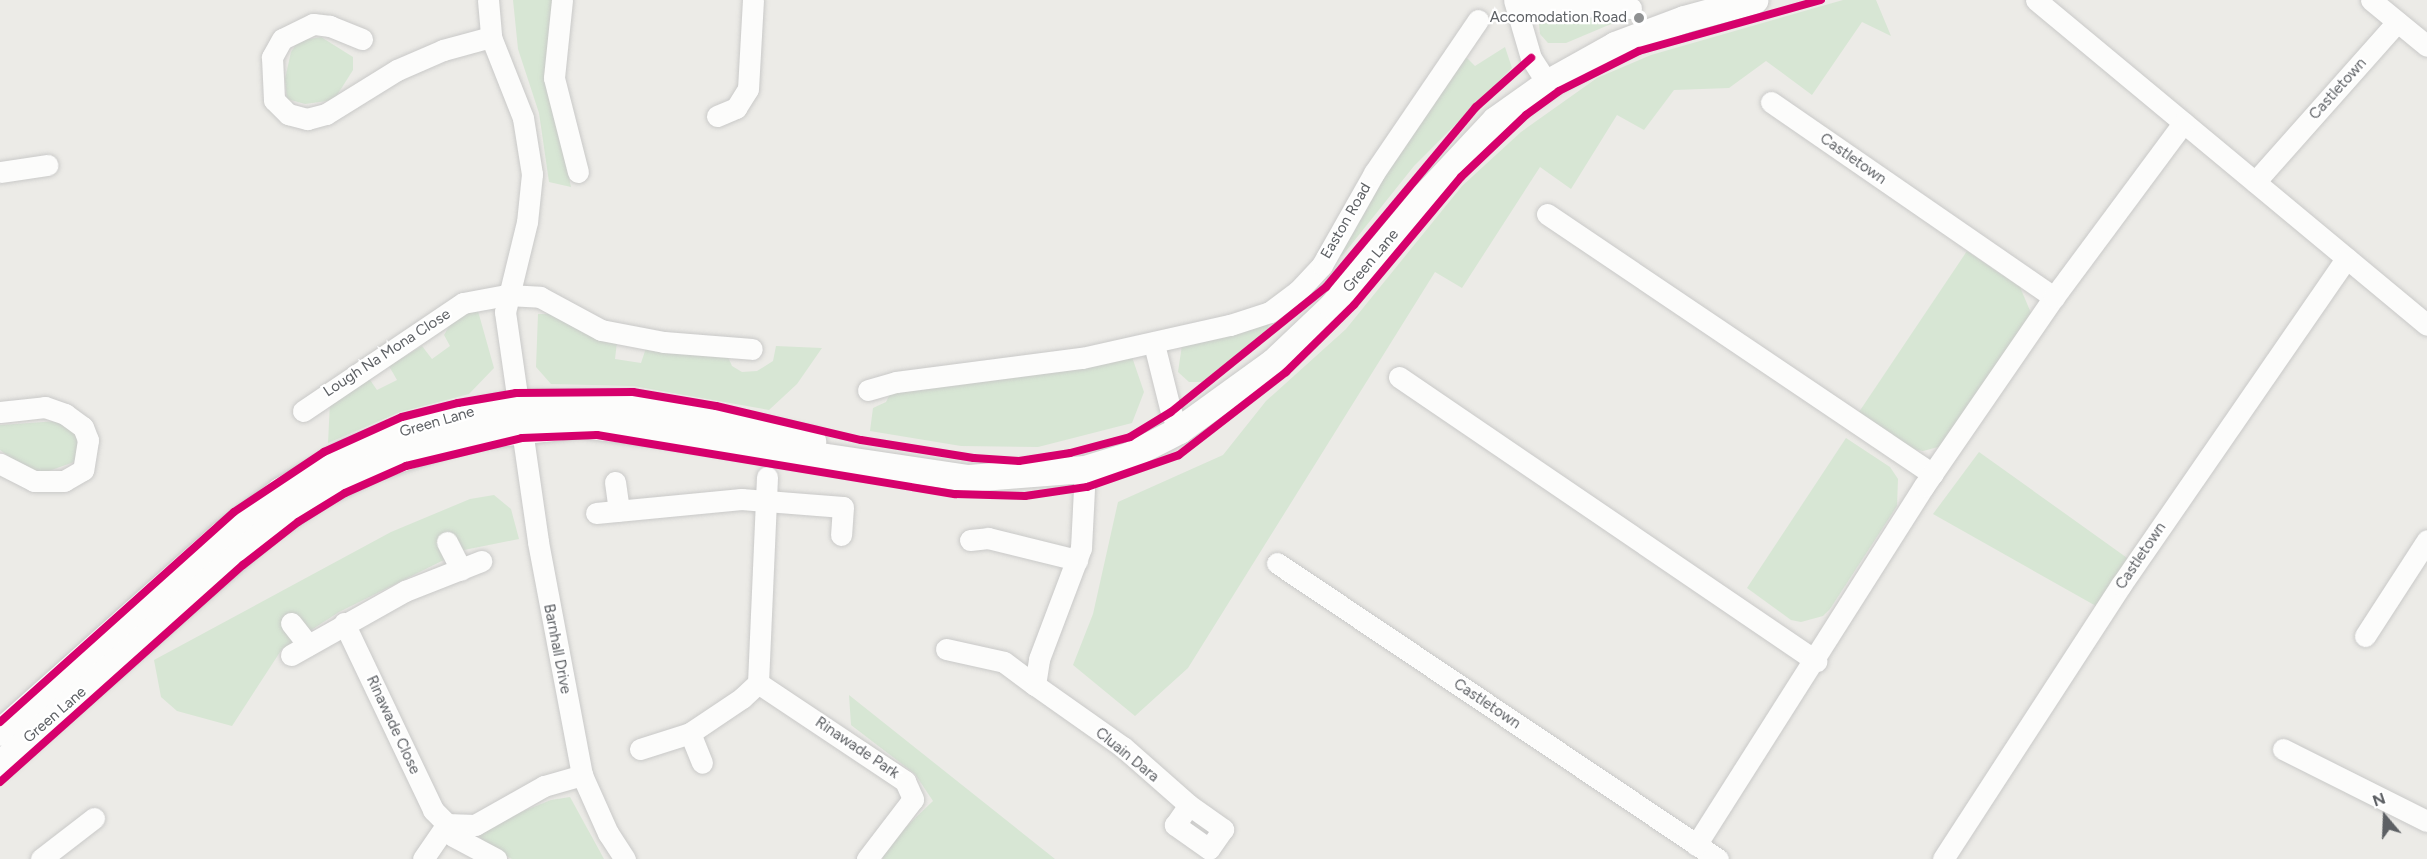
<!DOCTYPE html>
<style>
body{margin:0}
#map{position:relative;width:2427px;height:859px;overflow:hidden;background:#ecebe7;font-family:Figtree,sans-serif}
div>[style]{position:absolute}
.green>*{inset:0;background:#d7e6d4}
.roads{filter:drop-shadow(0 0 2px #c9c9c8) drop-shadow(0 0 2px #c9c9c8)}
.minor>*{height:21px;margin:-10.5px;padding:0 10.5px;transform-origin:10.5px;border-radius:10.5px;background:#fcfcfb}
.tertiary>*{height:27px;margin:-13.5px;padding:0 13.5px;transform-origin:13.5px;border-radius:13.5px;background:#fcfcfb}
.cycleway>*{height:8px;margin:-4px;padding:0 4px;transform-origin:4px;border-radius:4px;background:#d6006c}
.dots>*{width:16px;height:16px;translate:-50% -50%;box-sizing:border-box;border:3px solid #fff;border-radius:50%}
span{translate:-50% -50%;white-space:nowrap;text-align:center;line-height:1.15;-webkit-text-stroke:4.5px #fff;paint-order:stroke}
.poi-label{font-size:15px;color:#5d6064}
.right{translate:-100% -50%;text-align:right}
.street-label{font-size:15px;color:#5d6064}
.north{position:absolute;left:2355px;top:787px;width:60px;height:60px;-webkit-text-stroke:4px #fff;paint-order:stroke;rotate:341deg;font-size:16px;font-weight:700;line-height:24px;text-align:center;color:#5d6064}
.north::after{content:'';display:block;margin:auto;width:21px;height:27px;background:#5d6064;clip-path:polygon(50% 0,100% 100%,50% 72%,0 100%)}
</style>
<div id="map">
<div class="green">
<div style="clip-path:polygon(513px 0,555px 0,550px 83px,571px 187px,549px 182px,539px 113px,518px 49px)"></div>
<div style="clip-path:polygon(1843px 0,1876px 0,1891px 36px,1862px 22px,1812px 95px,1766px 61px,1729px 88px,1674px 90px,1644px 130px,1617px 115px,1571px 189px,1540px 167px,1462px 288px,1435px 272px,1188px 668px,1135px 716px,1073px 665px,1093px 614px,1118px 502px,1223px 455px,1266px 401px,1346px 329px,1462px 186px,1521px 132px,1597px 78px,1651px 55px)"></div>
<div style="clip-path:polygon(1630px 16px,1566px 43px,1548px 43px,1540px 34px,1539px 24px,1549px 17px)"></div>
<div style="clip-path:polygon(321px 37px,353px 57px,353px 70px,334px 100px,305px 104px,287px 99px,285px 79px,291px 52px,298px 41px)"></div>
<div style="clip-path:polygon(1505px 47px,1512px 68px,1414px 166px,1342px 256px,1334px 255px,1456px 58px,1467px 58px,1475px 66px)"></div>
<div style="clip-path:polygon(1967px 251px,2020px 287px,2031px 313px,1942px 446px,1923px 451px,1913px 449px,1857px 415px)"></div>
<div style="clip-path:polygon(478px 311px,494px 368px,469px 394px,400px 412px,328px 443px,330px 402px,368px 377px,377px 390px,397px 380px,389px 366px,422px 346px,432px 359px,450px 346px,444px 335px,451px 323px,466px 313px)"></div>
<div style="clip-path:polygon(538px 314px,555px 314px,582px 332px,617px 342px,615px 359px,641px 363px,646px 348px,728px 357px,732px 366px,742px 372px,757px 371px,773px 361px,776px 346px,822px 348px,797px 384px,769px 410px,633px 386px,551px 384px,536px 367px)"></div>
<div style="clip-path:polygon(1269px 321px,1268px 332px,1204px 382px,1189px 382px,1178px 372px,1182px 345px)"></div>
<div style="clip-path:polygon(1132px 357px,1144px 392px,1132px 423px,1038px 447px,961px 446px,870px 431px,873px 408px,886px 402px,891px 392px)"></div>
<div style="clip-path:polygon(58px 421px,78px 428px,80px 445px,74px 462px,46px 472px,26px 469px,0 450px,0 425px)"></div>
<div style="clip-path:polygon(1846px 438px,1890px 467px,1898px 479px,1897px 506px,1830px 609px,1823px 616px,1801px 622px,1791px 620px,1747px 588px)"></div>
<div style="clip-path:polygon(1979px 452px,2130px 560px,2096px 606px,1933px 514px)"></div>
<div style="clip-path:polygon(494px 495px,511px 509px,519px 539px,464px 550px,339px 612px,282px 649px,232px 726px,177px 711px,161px 697px,154px 660px,391px 532px,470px 499px)"></div>
<div style="clip-path:polygon(849px 695px,1055px 859px,883px 859px,881px 851px,933px 801px,915px 774px,851px 725px)"></div>
<div style="clip-path:polygon(570px 797px,604px 859px,512px 859px,484px 845px,478px 833px,484px 827px,551px 800px)"></div>
</div>
<div class="roads">
<div class="minor">
<div style="left:488px;top:0;width:37px;rotate:85deg"></div>
<div style="left:491px;top:37px;width:87px;rotate:68.4deg"></div>
<div style="left:523px;top:118px;width:57px;rotate:80.9deg"></div>
<div style="left:532px;top:174px;width:48px;rotate:95.9deg"></div>
<div style="left:527px;top:222px;width:93px;rotate:103.7deg"></div>
<div style="left:505px;top:312px;width:232px;rotate:81.8deg"></div>
<div style="left:538px;top:542px;width:237px;rotate:79.3deg"></div>
<div style="left:582px;top:775px;width:64px;rotate:65.9deg"></div>
<div style="left:608px;top:833px;width:31px;rotate:57deg"></div>
<div style="left:562px;top:0;width:78px;rotate:95.9deg"></div>
<div style="left:554px;top:78px;width:97px;rotate:75.7deg"></div>
<div style="left:1514px;top:0;width:60px;rotate:73.7deg"></div>
<div style="left:1531px;top:58px;width:30px;rotate:57deg"></div>
<div style="left:1521px;top:0;width:28px;rotate:10deg"></div>
<div style="left:1549px;top:5px;width:82px;rotate:2.1deg"></div>
<div style="left:2036px;top:0;width:508px;rotate:39.73deg"></div>
<div style="left:2371px;top:0;width:72px;rotate:39.4deg"></div>
<div style="left:362px;top:39px;width:35px;rotate:-158deg"></div>
<div style="left:330px;top:26px;width:17px;rotate:-173deg"></div>
<div style="left:313px;top:24px;width:34px;rotate:154deg"></div>
<div style="left:282px;top:39px;width:21px;rotate:119deg"></div>
<div style="left:272px;top:57px;width:43px;rotate:87.3deg"></div>
<div style="left:274px;top:100px;width:20px;rotate:45deg"></div>
<div style="left:288px;top:114px;width:20px;rotate:15deg"></div>
<div style="left:307px;top:119px;width:20px;rotate:-15deg"></div>
<div style="left:326px;top:114px;width:84px;rotate:-31.8deg"></div>
<div style="left:397px;top:70px;width:50px;rotate:-23.5deg"></div>
<div style="left:443px;top:50px;width:50px;rotate:-15.2deg"></div>
<div style="left:1771px;top:102px;width:344px;rotate:34.6deg"></div>
<div style="left:717px;top:116px;width:21px;rotate:-23deg"></div>
<div style="left:736px;top:108px;width:22px;rotate:-58deg"></div>
<div style="left:748px;top:89px;width:89px;rotate:-86.8deg"></div>
<div style="left:0;top:172px;width:48px;rotate:-8.5deg"></div>
<div style="left:2255px;top:182px;width:214px;rotate:-48.4deg"></div>
<div style="left:1547px;top:214px;width:465px;rotate:34deg"></div>
<div style="left:1154px;top:344px;width:70px;rotate:76deg"></div>
<div style="left:1171px;top:412px;width:20px;rotate:66deg"></div>
<div style="left:1399px;top:377px;width:505px;rotate:34.26deg"></div>
<div style="left:868px;top:390px;width:29px;rotate:-16deg"></div>
<div style="left:896px;top:382px;width:188px;rotate:-7.4deg"></div>
<div style="left:1082px;top:358px;width:152px;rotate:-12.6deg"></div>
<div style="left:1230px;top:325px;width:42px;rotate:-18deg"></div>
<div style="left:1270px;top:312px;width:35px;rotate:-37deg"></div>
<div style="left:1298px;top:291px;width:35px;rotate:-47deg"></div>
<div style="left:1322px;top:265px;width:106px;rotate:-60.5deg"></div>
<div style="left:1374px;top:173px;width:185px;rotate:-55.8deg"></div>
<div style="left:303px;top:411px;width:193px;rotate:-34deg"></div>
<div style="left:463px;top:303px;width:45px;rotate:-10.3deg"></div>
<div style="left:507px;top:295px;width:33px;rotate:3deg"></div>
<div style="left:540px;top:297px;width:69px;rotate:28.4deg"></div>
<div style="left:601px;top:330px;width:64px;rotate:10.8deg"></div>
<div style="left:664px;top:342px;width:88px;rotate:4.5deg"></div>
<div style="left:0;top:412px;width:45px;rotate:-6.3deg"></div>
<div style="left:45px;top:407px;width:21px;rotate:19deg"></div>
<div style="left:65px;top:414px;width:22px;rotate:36deg"></div>
<div style="left:83px;top:427px;width:14px;rotate:69deg"></div>
<div style="left:88px;top:440px;width:30px;rotate:99deg"></div>
<div style="left:83px;top:470px;width:22px;rotate:150deg"></div>
<div style="left:64px;top:481px;width:30px;rotate:180deg"></div>
<div style="left:34px;top:481px;width:38px;rotate:-153deg"></div>
<div style="left:767px;top:477px;width:206px;rotate:92.5deg"></div>
<div style="left:758px;top:683px;width:177px;rotate:33.7deg"></div>
<div style="left:905px;top:781px;width:20px;rotate:66deg"></div>
<div style="left:913px;top:799px;width:76px;rotate:127.5deg"></div>
<div style="left:615px;top:482px;width:29px;rotate:82deg"></div>
<div style="left:596px;top:513px;width:146px;rotate:-5.5deg"></div>
<div style="left:741px;top:499px;width:102px;rotate:4.5deg"></div>
<div style="left:843px;top:507px;width:28px;rotate:94deg"></div>
<div style="left:970px;top:540px;width:18px;rotate:-6deg"></div>
<div style="left:988px;top:538px;width:92px;rotate:13.9deg"></div>
<div style="left:447px;top:542px;width:31px;rotate:63deg"></div>
<div style="left:1277px;top:563px;width:531px;rotate:33.87deg"></div>
<div style="left:291px;top:623px;width:28px;rotate:52deg"></div>
<div style="left:344px;top:623px;width:207px;rotate:64.5deg"></div>
<div style="left:433px;top:810px;width:20px;rotate:45deg"></div>
<div style="left:447px;top:824px;width:28px;rotate:2deg"></div>
<div style="left:475px;top:825px;width:79px;rotate:-29.5deg"></div>
<div style="left:544px;top:786px;width:40px;rotate:-16deg"></div>
<div style="left:2365px;top:636px;width:114px;rotate:-57.1deg"></div>
<div style="left:946px;top:649px;width:59px;rotate:12.6deg"></div>
<div style="left:1004px;top:662px;width:39px;rotate:37deg"></div>
<div style="left:1035px;top:685px;width:26px;rotate:-81deg"></div>
<div style="left:1039px;top:659px;width:119px;rotate:-69.3deg"></div>
<div style="left:1081px;top:548px;width:79px;rotate:-87.1deg"></div>
<div style="left:291px;top:655px;width:131px;rotate:-29.3deg"></div>
<div style="left:405px;top:591px;width:82px;rotate:-21.5deg"></div>
<div style="left:1035px;top:685px;width:108px;rotate:35.2deg"></div>
<div style="left:1123px;top:747px;width:88px;rotate:41.3deg"></div>
<div style="left:1189px;top:805px;width:42px;rotate:35.2deg"></div>
<div style="left:1223px;top:829px;width:24px;rotate:125deg"></div>
<div style="left:1209px;top:849px;width:42px;rotate:-144.8deg"></div>
<div style="left:1175px;top:825px;width:24px;rotate:-55deg"></div>
<div style="left:690px;top:733px;width:32px;rotate:68deg"></div>
<div style="left:640px;top:749px;width:52px;rotate:-17.7deg"></div>
<div style="left:690px;top:733px;width:63px;rotate:-33.9deg"></div>
<div style="left:742px;top:698px;width:22px;rotate:-43deg"></div>
<div style="left:2283px;top:749px;width:161px;rotate:26.6deg"></div>
<div style="left:1696px;top:845px;width:425px;rotate:-57.6deg"></div>
<div style="left:1924px;top:486px;width:229px;rotate:-55.5deg"></div>
<div style="left:2054px;top:297px;width:217px;rotate:-53.4deg"></div>
<div style="left:41px;top:859px;width:67px;rotate:-37.7deg"></div>
<div style="left:423px;top:859px;width:42px;rotate:-55.6deg"></div>
<div style="left:447px;top:824px;width:13px;rotate:63deg"></div>
<div style="left:453px;top:836px;width:49px;rotate:28.1deg"></div>
<div style="left:1943px;top:859px;width:327px;rotate:-57deg"></div>
<div style="left:2121px;top:585px;width:397px;rotate:-55.4deg"></div>
</div>
<div class="tertiary">
<div style="left:0;top:732px;width:296px;rotate:-41.7deg"></div>
<div style="left:221px;top:535px;width:74px;rotate:-36.7deg"></div>
<div style="left:280px;top:491px;width:76px;rotate:-29.9deg"></div>
<div style="left:346px;top:453px;width:69px;rotate:-21.3deg"></div>
<div style="left:410px;top:428px;width:111px;rotate:-13deg"></div>
<div style="left:518px;top:403px;width:113px;rotate:0.5deg"></div>
<div style="left:631px;top:404px;width:185px;rotate:11.6deg"></div>
<div style="left:0;top:764px;width:354px;rotate:-41.3deg"></div>
<div style="left:266px;top:530px;width:64px;rotate:-34.2deg"></div>
<div style="left:319px;top:494px;width:60px;rotate:-26.6deg"></div>
<div style="left:373px;top:467px;width:98px;rotate:-18.4deg"></div>
<div style="left:466px;top:436px;width:115px;rotate:-6deg"></div>
<div style="left:580px;top:424px;width:101px;rotate:6.3deg"></div>
<div style="left:680px;top:435px;width:291px;rotate:8.5deg"></div>
<div style="left:968px;top:478px;width:117px;rotate:-4.4deg"></div>
<div style="left:1085px;top:469px;width:47px;rotate:-17.3deg"></div>
<div style="left:1130px;top:455px;width:55px;rotate:-27deg"></div>
<div style="left:1179px;top:430px;width:116px;rotate:-35.9deg"></div>
<div style="left:1273px;top:362px;width:81px;rotate:-43.5deg"></div>
<div style="left:1332px;top:306px;width:143px;rotate:-50.1deg"></div>
<div style="left:1424px;top:196px;width:104px;rotate:-46.9deg"></div>
<div style="left:1495px;top:120px;width:64px;rotate:-35.4deg"></div>
<div style="left:1547px;top:83px;width:78px;rotate:-29.2deg"></div>
<div style="left:1615px;top:45px;width:74px;rotate:-20.6deg"></div>
<div style="left:1684px;top:19px;width:73px;rotate:-15.2deg"></div>
</div>
</div>
<div class="cycleway">
<div style="left:0;top:722px;width:314px;rotate:-41.9deg"></div>
<div style="left:234px;top:512px;width:108px;rotate:-33.7deg"></div>
<div style="left:324px;top:452px;width:85px;rotate:-24.2deg"></div>
<div style="left:402px;top:417px;width:58px;rotate:-14deg"></div>
<div style="left:458px;top:403px;width:59px;rotate:-9.8deg"></div>
<div style="left:516px;top:393px;width:117px;rotate:-0.5deg"></div>
<div style="left:633px;top:392px;width:84px;rotate:9.6deg"></div>
<div style="left:716px;top:406px;width:149px;rotate:13.2deg"></div>
<div style="left:861px;top:440px;width:114px;rotate:9.1deg"></div>
<div style="left:974px;top:458px;width:45px;rotate:3.8deg"></div>
<div style="left:1019px;top:461px;width:52px;rotate:-8.9deg"></div>
<div style="left:1070px;top:453px;width:62px;rotate:-14.9deg"></div>
<div style="left:1130px;top:437px;width:48px;rotate:-31.4deg"></div>
<div style="left:1171px;top:412px;width:199px;rotate:-38.9deg"></div>
<div style="left:1326px;top:287px;width:234px;rotate:-50.2deg"></div>
<div style="left:1476px;top:107px;width:74px;rotate:-41.7deg"></div>
<div style="left:0;top:782px;width:326px;rotate:-41.8deg"></div>
<div style="left:243px;top:565px;width:70px;rotate:-38deg"></div>
<div style="left:298px;top:522px;width:55px;rotate:-31.7deg"></div>
<div style="left:345px;top:493px;width:67px;rotate:-23.9deg"></div>
<div style="left:406px;top:466px;width:119px;rotate:-13.6deg"></div>
<div style="left:522px;top:438px;width:75px;rotate:-2.3deg"></div>
<div style="left:597px;top:435px;width:363px;rotate:9.4deg"></div>
<div style="left:955px;top:494px;width:70px;rotate:1.6deg"></div>
<div style="left:1025px;top:496px;width:63px;rotate:-8.3deg"></div>
<div style="left:1087px;top:487px;width:97px;rotate:-19.2deg"></div>
<div style="left:1179px;top:455px;width:135px;rotate:-37.8deg"></div>
<div style="left:1286px;top:372px;width:95px;rotate:-44.6deg"></div>
<div style="left:1354px;top:305px;width:167px;rotate:-50.1deg"></div>
<div style="left:1461px;top:177px;width:90px;rotate:-43.6deg"></div>
<div style="left:1526px;top:115px;width:41px;rotate:-36deg"></div>
<div style="left:1559px;top:91px;width:89px;rotate:-26.6deg"></div>
<div style="left:1639px;top:51px;width:189px;rotate:-15.7deg"></div>
</div>
<div class="dots">
<div style="left:1639px;top:18px;background:#8f9192"></div>
</div>
<div class="poi-label">
<span class="right" style="left:1627px;top:18px">Accomodation Road</span>
</div>
<div class="street-label">
<span style="left:2338px;top:89px;rotate:-48deg">Castletown</span>
<span style="left:1853px;top:159px;rotate:35deg">Castletown</span>
<span style="left:1346px;top:221px;rotate:-60deg">Easton Road</span>
<span style="left:1371px;top:261px;rotate:-50deg">Green Lane</span>
<span style="left:387px;top:353px;rotate:-33deg">Lough Na Mona Close</span>
<span style="left:437px;top:422px;rotate:-16deg">Green Lane</span>
<span style="left:2141px;top:556px;rotate:-56deg">Castletown</span>
<span style="left:557px;top:649px;rotate:79deg">Barnhall Drive</span>
<span style="left:1487px;top:704px;rotate:34deg">Castletown</span>
<span style="left:55px;top:715px;rotate:-41deg">Green Lane</span>
<span style="left:393px;top:725px;rotate:65deg">Rinawade Close</span>
<span style="left:857px;top:748px;rotate:34deg">Rinawade Park</span>
<span style="left:1127px;top:755px;rotate:39deg">Cluain Dara</span>
</div>
<div class="north">N</div>
</div>
